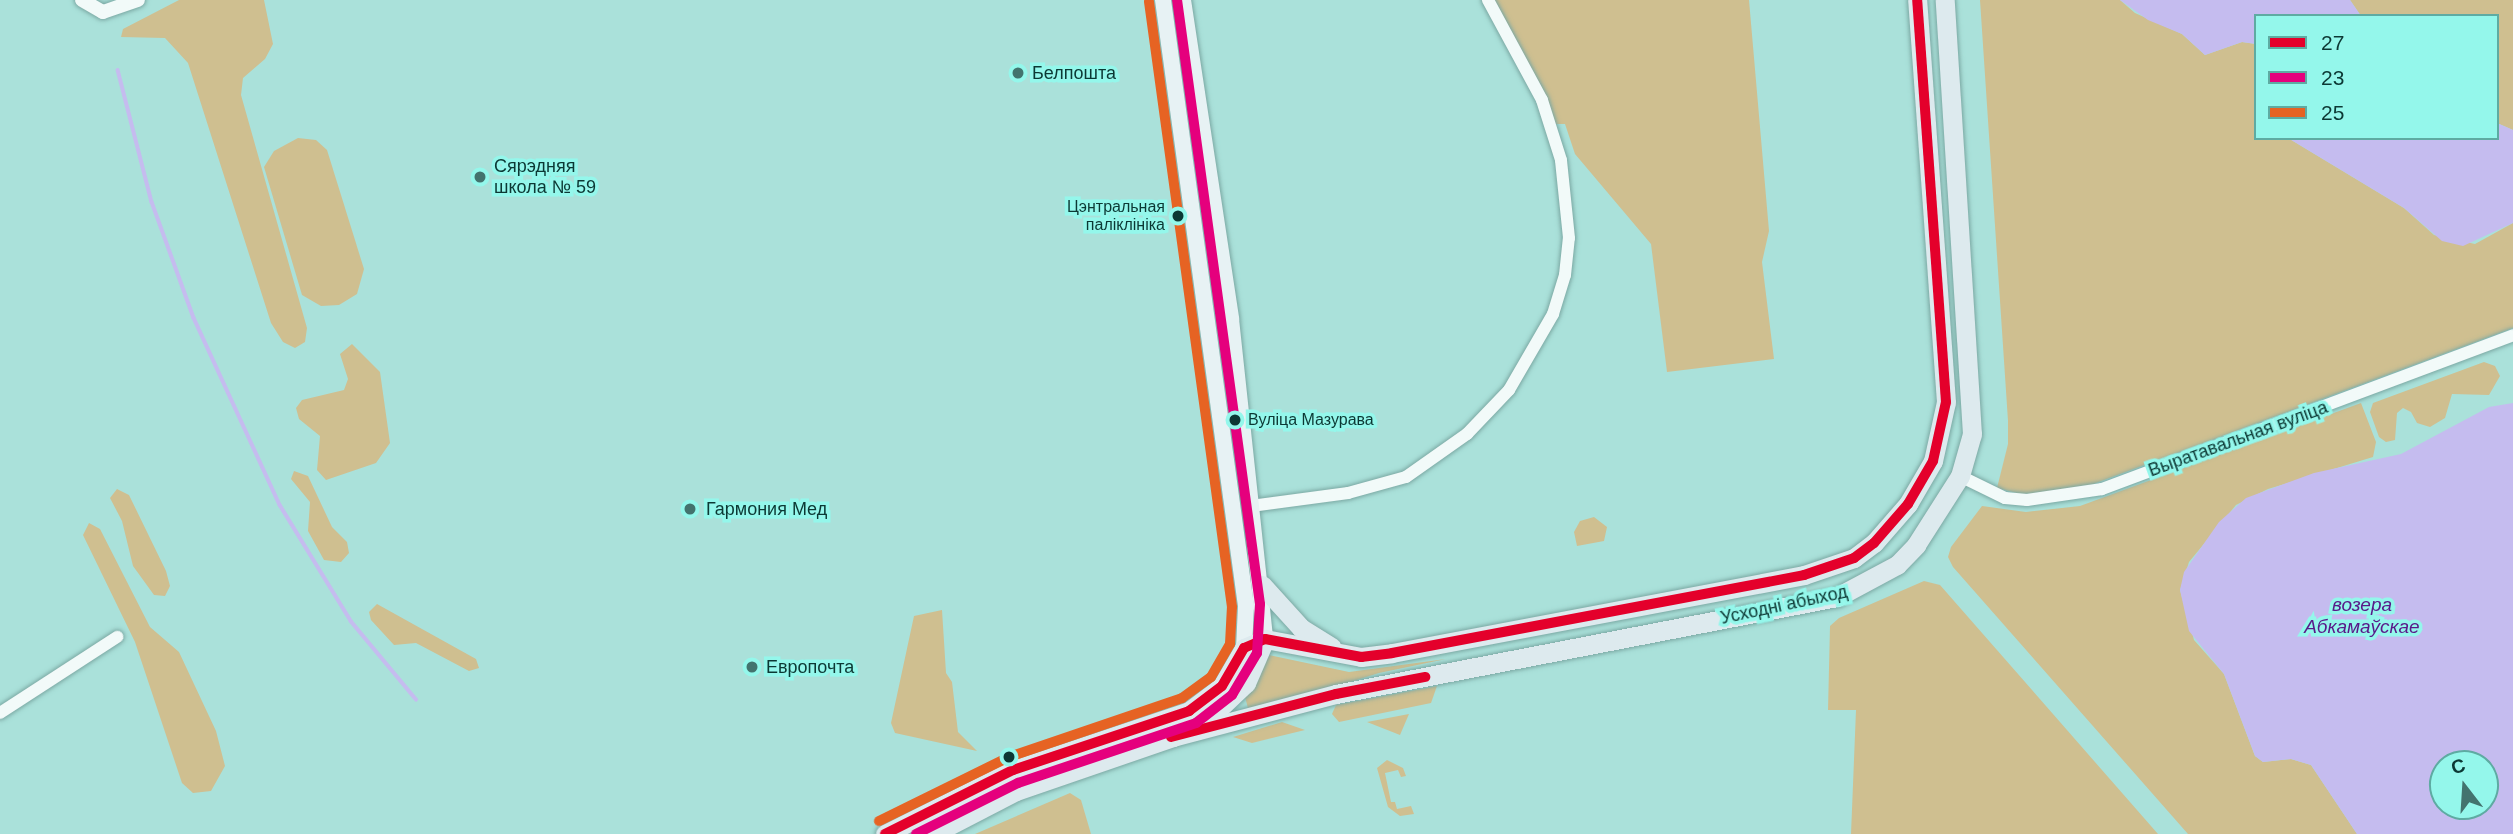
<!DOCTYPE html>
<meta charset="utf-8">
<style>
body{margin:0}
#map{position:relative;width:2513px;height:834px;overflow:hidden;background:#aae1da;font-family:Helvetica,sans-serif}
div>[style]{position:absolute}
.green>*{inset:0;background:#cfbf90}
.water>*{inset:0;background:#c5bcef}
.stream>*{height:3.5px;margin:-1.75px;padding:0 1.75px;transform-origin:1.75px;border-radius:1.75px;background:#c5bcef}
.roads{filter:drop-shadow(0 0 2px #7ba8a3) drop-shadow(0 0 2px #7ba8a3)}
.minor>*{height:12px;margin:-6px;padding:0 6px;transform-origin:6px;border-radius:6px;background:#f2faf9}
.tertiary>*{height:14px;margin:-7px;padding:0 7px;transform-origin:7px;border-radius:7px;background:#f2faf9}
.secondary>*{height:16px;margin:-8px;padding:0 8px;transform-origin:8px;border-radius:8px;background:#e7f2f4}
.primary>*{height:19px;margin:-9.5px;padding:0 9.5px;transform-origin:9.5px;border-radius:9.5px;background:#ddeaee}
.bus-1>*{height:10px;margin:-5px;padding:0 5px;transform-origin:5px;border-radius:5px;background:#e4002b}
.bus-2>*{height:10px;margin:-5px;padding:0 5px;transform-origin:5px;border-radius:5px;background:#e5007d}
.bus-3>*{height:10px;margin:-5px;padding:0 5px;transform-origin:5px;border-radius:5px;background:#e66323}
.dots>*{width:19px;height:19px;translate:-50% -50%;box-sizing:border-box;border:4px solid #94f7eb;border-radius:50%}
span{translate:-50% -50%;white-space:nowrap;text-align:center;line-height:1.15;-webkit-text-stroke:7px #94f7eb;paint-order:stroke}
.bus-label{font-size:16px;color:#0c3834}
.right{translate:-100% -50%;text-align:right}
.left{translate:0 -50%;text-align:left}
.poi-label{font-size:18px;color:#0c3834}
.street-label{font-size:18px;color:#0c3834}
.water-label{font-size:19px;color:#591988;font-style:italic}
.legend{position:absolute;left:2254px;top:14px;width:245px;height:126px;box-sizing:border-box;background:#94f7eb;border:2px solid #5eaba2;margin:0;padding:9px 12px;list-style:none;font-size:21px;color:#0c3834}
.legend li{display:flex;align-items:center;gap:14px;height:35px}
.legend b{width:35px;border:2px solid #5eaba2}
.north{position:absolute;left:2429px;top:750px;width:70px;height:70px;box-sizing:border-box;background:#94f7eb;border:2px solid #5eaba2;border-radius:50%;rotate:343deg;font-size:19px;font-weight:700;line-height:28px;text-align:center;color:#0c3834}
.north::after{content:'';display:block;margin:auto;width:24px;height:32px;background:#43736e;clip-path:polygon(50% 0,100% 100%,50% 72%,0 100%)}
</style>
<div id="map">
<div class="green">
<div style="clip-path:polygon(179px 0,264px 0,273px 44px,265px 59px,243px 78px,241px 95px,307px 328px,305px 342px,295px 348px,283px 342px,271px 323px,188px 63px,165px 38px,121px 37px,123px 29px)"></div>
<div style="clip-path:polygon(1494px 0,1749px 0,1769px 231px,1762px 262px,1774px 359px,1667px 372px,1651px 244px,1575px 154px,1565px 124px,1556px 124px)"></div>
<div style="clip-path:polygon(1980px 0,2120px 0,2135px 13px,2182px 34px,2205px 55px,2242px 42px,2256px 44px,2256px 138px,2288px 138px,2404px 208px,2434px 235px,2475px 244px,2513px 223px,2513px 328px,2088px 486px,2064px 493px,2021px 494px,1997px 488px,2008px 444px,2008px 421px)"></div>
<div style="clip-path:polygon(2350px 0,2513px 0,2513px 130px,2497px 123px,2497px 16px,2361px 16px)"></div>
<div style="clip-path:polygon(298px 138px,316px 140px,327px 150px,364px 269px,357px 294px,339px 305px,321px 306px,302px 295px,264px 167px,274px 151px)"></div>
<div style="clip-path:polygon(352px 344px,380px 372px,390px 443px,376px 463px,326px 480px,317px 470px,320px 436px,299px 419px,296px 408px,302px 400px,344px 390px,348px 379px,340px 354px)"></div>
<div style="clip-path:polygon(2484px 362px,2495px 366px,2500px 376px,2489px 395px,2452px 394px,2445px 418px,2430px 427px,2417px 423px,2411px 412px,2403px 408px,2397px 413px,2395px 440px,2386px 442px,2379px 437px,2370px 412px,2373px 403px)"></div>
<div style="clip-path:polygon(2361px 403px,2376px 442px,2373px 457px,2268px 489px,2236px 505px,2189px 562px,2180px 590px,2194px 640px,2224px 674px,2255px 756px,2263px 762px,2291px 759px,2311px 765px,2357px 834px,2188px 834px,1953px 567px,1948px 557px,1951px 547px,1982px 506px,2026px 512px,2080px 506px)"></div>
<div style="clip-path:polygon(294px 471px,308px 476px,332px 527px,347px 542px,349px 553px,341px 562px,324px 560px,308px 531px,310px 502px,291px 479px)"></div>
<div style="clip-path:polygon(117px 489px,129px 495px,166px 571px,170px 586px,165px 596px,154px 595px,133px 566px,122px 521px,110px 498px)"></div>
<div style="clip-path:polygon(1594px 517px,1607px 527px,1604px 541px,1577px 546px,1574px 532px,1580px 521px)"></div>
<div style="clip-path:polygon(89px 523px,100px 529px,150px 627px,179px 652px,216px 731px,225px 766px,211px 791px,193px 793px,182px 783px,135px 642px,83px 535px)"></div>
<div style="clip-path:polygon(1924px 581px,1940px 585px,2158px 834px,1851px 834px,1856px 710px,1828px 710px,1830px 626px,1839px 618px)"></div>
<div style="clip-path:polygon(377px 604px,476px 659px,479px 668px,469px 671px,416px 643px,394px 645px,371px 620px,369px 612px)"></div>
<div style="clip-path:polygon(942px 610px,946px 673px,952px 682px,958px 732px,977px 751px,895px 733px,891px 723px,914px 616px)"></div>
<div style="clip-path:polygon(1269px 655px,1349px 672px,1446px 659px,1379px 673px,1261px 710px,1248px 708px,1245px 697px)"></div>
<div style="clip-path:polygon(1437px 686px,1431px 703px,1339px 722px,1332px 714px,1336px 705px)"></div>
<div style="clip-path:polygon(1409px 714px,1400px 735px,1367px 722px)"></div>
<div style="clip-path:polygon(1282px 722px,1305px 730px,1252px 743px,1233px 737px)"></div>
<div style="clip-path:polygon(1387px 760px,1403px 768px,1406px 776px,1401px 777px,1398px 770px,1385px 773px,1391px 802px,1395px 802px,1397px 809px,1411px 806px,1414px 814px,1400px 816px,1388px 807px,1377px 768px)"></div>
<div style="clip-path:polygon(1070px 793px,1081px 800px,1091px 834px,975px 834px)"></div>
</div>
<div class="water">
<div style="clip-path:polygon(2120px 0,2350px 0,2361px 16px,2256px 16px,2256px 44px,2242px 42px,2205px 55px,2182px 34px,2148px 20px)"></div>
<div style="clip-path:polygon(2497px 123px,2513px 130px,2513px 223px,2463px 246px,2442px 241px,2404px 208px,2288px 138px,2497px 138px)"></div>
<div style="clip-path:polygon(evenodd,2513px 403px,2513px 834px,2357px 834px,2311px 765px,2291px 759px,2263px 762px,2255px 756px,2224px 674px,2189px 631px,2180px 590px,2184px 572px,2219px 522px,2246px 498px,2314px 473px,2401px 454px,2489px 407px,2513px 403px,2485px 764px,2485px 806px,2443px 806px,2443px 764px,2485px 764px)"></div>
</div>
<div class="stream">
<div style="left:118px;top:70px;width:136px;rotate:75.6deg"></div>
<div style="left:152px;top:202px;width:123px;rotate:70.1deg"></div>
<div style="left:194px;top:318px;width:206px;rotate:65.3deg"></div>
<div style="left:280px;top:505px;width:136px;rotate:58.5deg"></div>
<div style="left:351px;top:621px;width:102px;rotate:50.2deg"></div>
</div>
<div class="roads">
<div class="minor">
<div style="left:1960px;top:476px;width:50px;rotate:26.1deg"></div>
<div style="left:2005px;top:498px;width:22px;rotate:5deg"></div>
<div style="left:2027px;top:500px;width:76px;rotate:-8.3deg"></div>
<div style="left:2102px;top:489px;width:439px;rotate:-20.5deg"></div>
<div style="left:1251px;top:506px;width:98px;rotate:-7.6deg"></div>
<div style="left:1348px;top:493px;width:60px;rotate:-15.4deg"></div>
<div style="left:1406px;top:477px;width:75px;rotate:-35.2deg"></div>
<div style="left:1467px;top:434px;width:61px;rotate:-46.3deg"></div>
<div style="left:1509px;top:390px;width:88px;rotate:-59.9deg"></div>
<div style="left:1553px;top:314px;width:41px;rotate:-72.9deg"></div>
<div style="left:1565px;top:275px;width:37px;rotate:-84deg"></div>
<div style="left:1569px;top:238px;width:78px;rotate:-95.9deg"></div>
<div style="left:1561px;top:160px;width:63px;rotate:-107.6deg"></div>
<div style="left:1542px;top:100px;width:114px;rotate:-118.4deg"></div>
<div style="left:0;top:713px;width:140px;rotate:-33deg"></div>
</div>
<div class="tertiary">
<div style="left:82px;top:0;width:24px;rotate:30deg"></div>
<div style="left:103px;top:12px;width:37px;rotate:-19deg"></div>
</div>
<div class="secondary">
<div style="left:1163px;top:0;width:612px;rotate:82.2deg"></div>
<div style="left:1246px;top:606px;width:42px;rotate:92.7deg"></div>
<div style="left:1183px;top:0;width:323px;rotate:81.4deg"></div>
<div style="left:1231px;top:319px;width:322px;rotate:83.9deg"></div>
</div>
<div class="primary">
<div style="left:1262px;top:585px;width:58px;rotate:47.8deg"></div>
<div style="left:1301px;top:628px;width:36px;rotate:32deg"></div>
<div style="left:1265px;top:639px;width:98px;rotate:10.6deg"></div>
<div style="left:1361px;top:657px;width:31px;rotate:-7deg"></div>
<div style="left:1392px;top:653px;width:419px;rotate:-10.7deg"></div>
<div style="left:1804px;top:575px;width:53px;rotate:-18.8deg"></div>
<div style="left:1854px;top:558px;width:25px;rotate:-37deg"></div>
<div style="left:1874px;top:543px;width:52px;rotate:-48.9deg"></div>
<div style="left:1908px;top:504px;width:50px;rotate:-59.8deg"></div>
<div style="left:1933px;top:461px;width:60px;rotate:-77.6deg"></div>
<div style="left:1946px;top:402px;width:403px;rotate:-94.1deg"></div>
<div style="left:1173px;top:737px;width:169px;rotate:-14.8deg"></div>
<div style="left:1336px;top:694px;width:510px;rotate:-10.96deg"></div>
<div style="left:1837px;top:597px;width:68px;rotate:-28.1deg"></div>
<div style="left:1897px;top:565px;width:28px;rotate:-46deg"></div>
<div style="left:1916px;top:545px;width:82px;rotate:-57.5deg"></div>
<div style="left:1960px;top:476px;width:44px;rotate:-74.1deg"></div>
<div style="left:1972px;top:434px;width:435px;rotate:-93.6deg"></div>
<div style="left:885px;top:834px;width:143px;rotate:-26.6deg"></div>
<div style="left:1013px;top:770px;width:186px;rotate:-18.5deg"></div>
<div style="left:1189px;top:711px;width:41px;rotate:-37.1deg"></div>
<div style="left:1222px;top:686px;width:44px;rotate:-59.9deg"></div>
<div style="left:1244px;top:648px;width:23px;rotate:-23deg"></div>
<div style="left:933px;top:834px;width:93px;rotate:-27.4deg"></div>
<div style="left:1016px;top:791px;width:166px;rotate:-19deg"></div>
<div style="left:1173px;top:737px;width:41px;rotate:-27.8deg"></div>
<div style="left:1209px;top:718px;width:51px;rotate:-43.4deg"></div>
<div style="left:1246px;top:683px;width:48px;rotate:-66.6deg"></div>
</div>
</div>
<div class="bus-1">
<div style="left:1171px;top:737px;width:171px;rotate:-14.6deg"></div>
<div style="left:1336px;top:694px;width:91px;rotate:-10.8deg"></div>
<div style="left:885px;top:834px;width:143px;rotate:-26.6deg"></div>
<div style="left:1013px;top:770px;width:186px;rotate:-18.5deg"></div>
<div style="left:1189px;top:711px;width:41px;rotate:-37.1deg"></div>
<div style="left:1222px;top:686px;width:44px;rotate:-59.9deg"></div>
<div style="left:1244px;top:648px;width:23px;rotate:-23deg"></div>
<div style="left:1265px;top:639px;width:98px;rotate:10.6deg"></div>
<div style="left:1361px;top:657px;width:31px;rotate:-7deg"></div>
<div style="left:1392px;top:653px;width:419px;rotate:-10.7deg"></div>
<div style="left:1804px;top:575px;width:53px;rotate:-18.8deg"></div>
<div style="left:1854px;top:558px;width:25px;rotate:-37deg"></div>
<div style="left:1874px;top:543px;width:52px;rotate:-48.9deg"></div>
<div style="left:1908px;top:504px;width:50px;rotate:-59.8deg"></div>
<div style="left:1933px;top:461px;width:60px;rotate:-77.6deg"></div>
<div style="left:1946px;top:402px;width:403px;rotate:-94.1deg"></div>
</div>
<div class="bus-2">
<div style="left:916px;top:834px;width:114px;rotate:-26.6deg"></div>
<div style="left:1018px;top:783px;width:188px;rotate:-18.6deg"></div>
<div style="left:1196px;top:723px;width:46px;rotate:-37.9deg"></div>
<div style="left:1232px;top:695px;width:49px;rotate:-59.2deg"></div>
<div style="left:1257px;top:653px;width:49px;rotate:-86.5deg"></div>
<div style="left:1260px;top:604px;width:610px;rotate:-97.82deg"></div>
</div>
<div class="bus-3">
<div style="left:879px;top:821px;width:145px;rotate:-26.2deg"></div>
<div style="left:1009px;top:757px;width:183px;rotate:-18.8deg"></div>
<div style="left:1182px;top:698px;width:36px;rotate:-36deg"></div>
<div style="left:1211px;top:677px;width:38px;rotate:-60deg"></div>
<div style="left:1230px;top:644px;width:37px;rotate:-87deg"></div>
<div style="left:1232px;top:607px;width:611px;rotate:-97.81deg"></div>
</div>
<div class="dots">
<div style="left:1018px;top:73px;background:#43736e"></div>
<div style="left:480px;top:177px;background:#43736e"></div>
<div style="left:1178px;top:216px;background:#0c3834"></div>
<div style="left:1235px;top:420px;background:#0c3834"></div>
<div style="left:690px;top:509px;background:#43736e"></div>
<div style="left:752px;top:667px;background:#43736e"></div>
<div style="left:1009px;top:757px;background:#0c3834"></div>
</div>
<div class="bus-label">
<span class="right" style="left:1165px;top:216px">Цэнтральная<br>паліклініка</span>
<span class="left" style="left:1248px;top:420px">Вуліца Мазурава</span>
</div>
<div class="poi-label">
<span class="left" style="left:1032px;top:73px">Белпошта</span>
<span class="left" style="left:494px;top:177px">Сярэдняя<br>школа № 59</span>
<span class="left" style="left:706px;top:509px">Гармония Мед</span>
<span class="left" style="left:766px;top:667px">Европочта</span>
</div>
<div class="street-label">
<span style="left:2238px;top:439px;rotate:-20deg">Выратавальная вуліца</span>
<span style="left:1784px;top:605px;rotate:-12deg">Усходні абыход</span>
</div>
<div class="water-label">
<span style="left:2362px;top:616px">возера<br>Абкамаўскае</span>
</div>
<ul class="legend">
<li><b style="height:9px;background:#e4002b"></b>27</li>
<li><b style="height:9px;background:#e5007d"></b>23</li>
<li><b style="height:9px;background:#e66323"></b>25</li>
</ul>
<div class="north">С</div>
</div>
